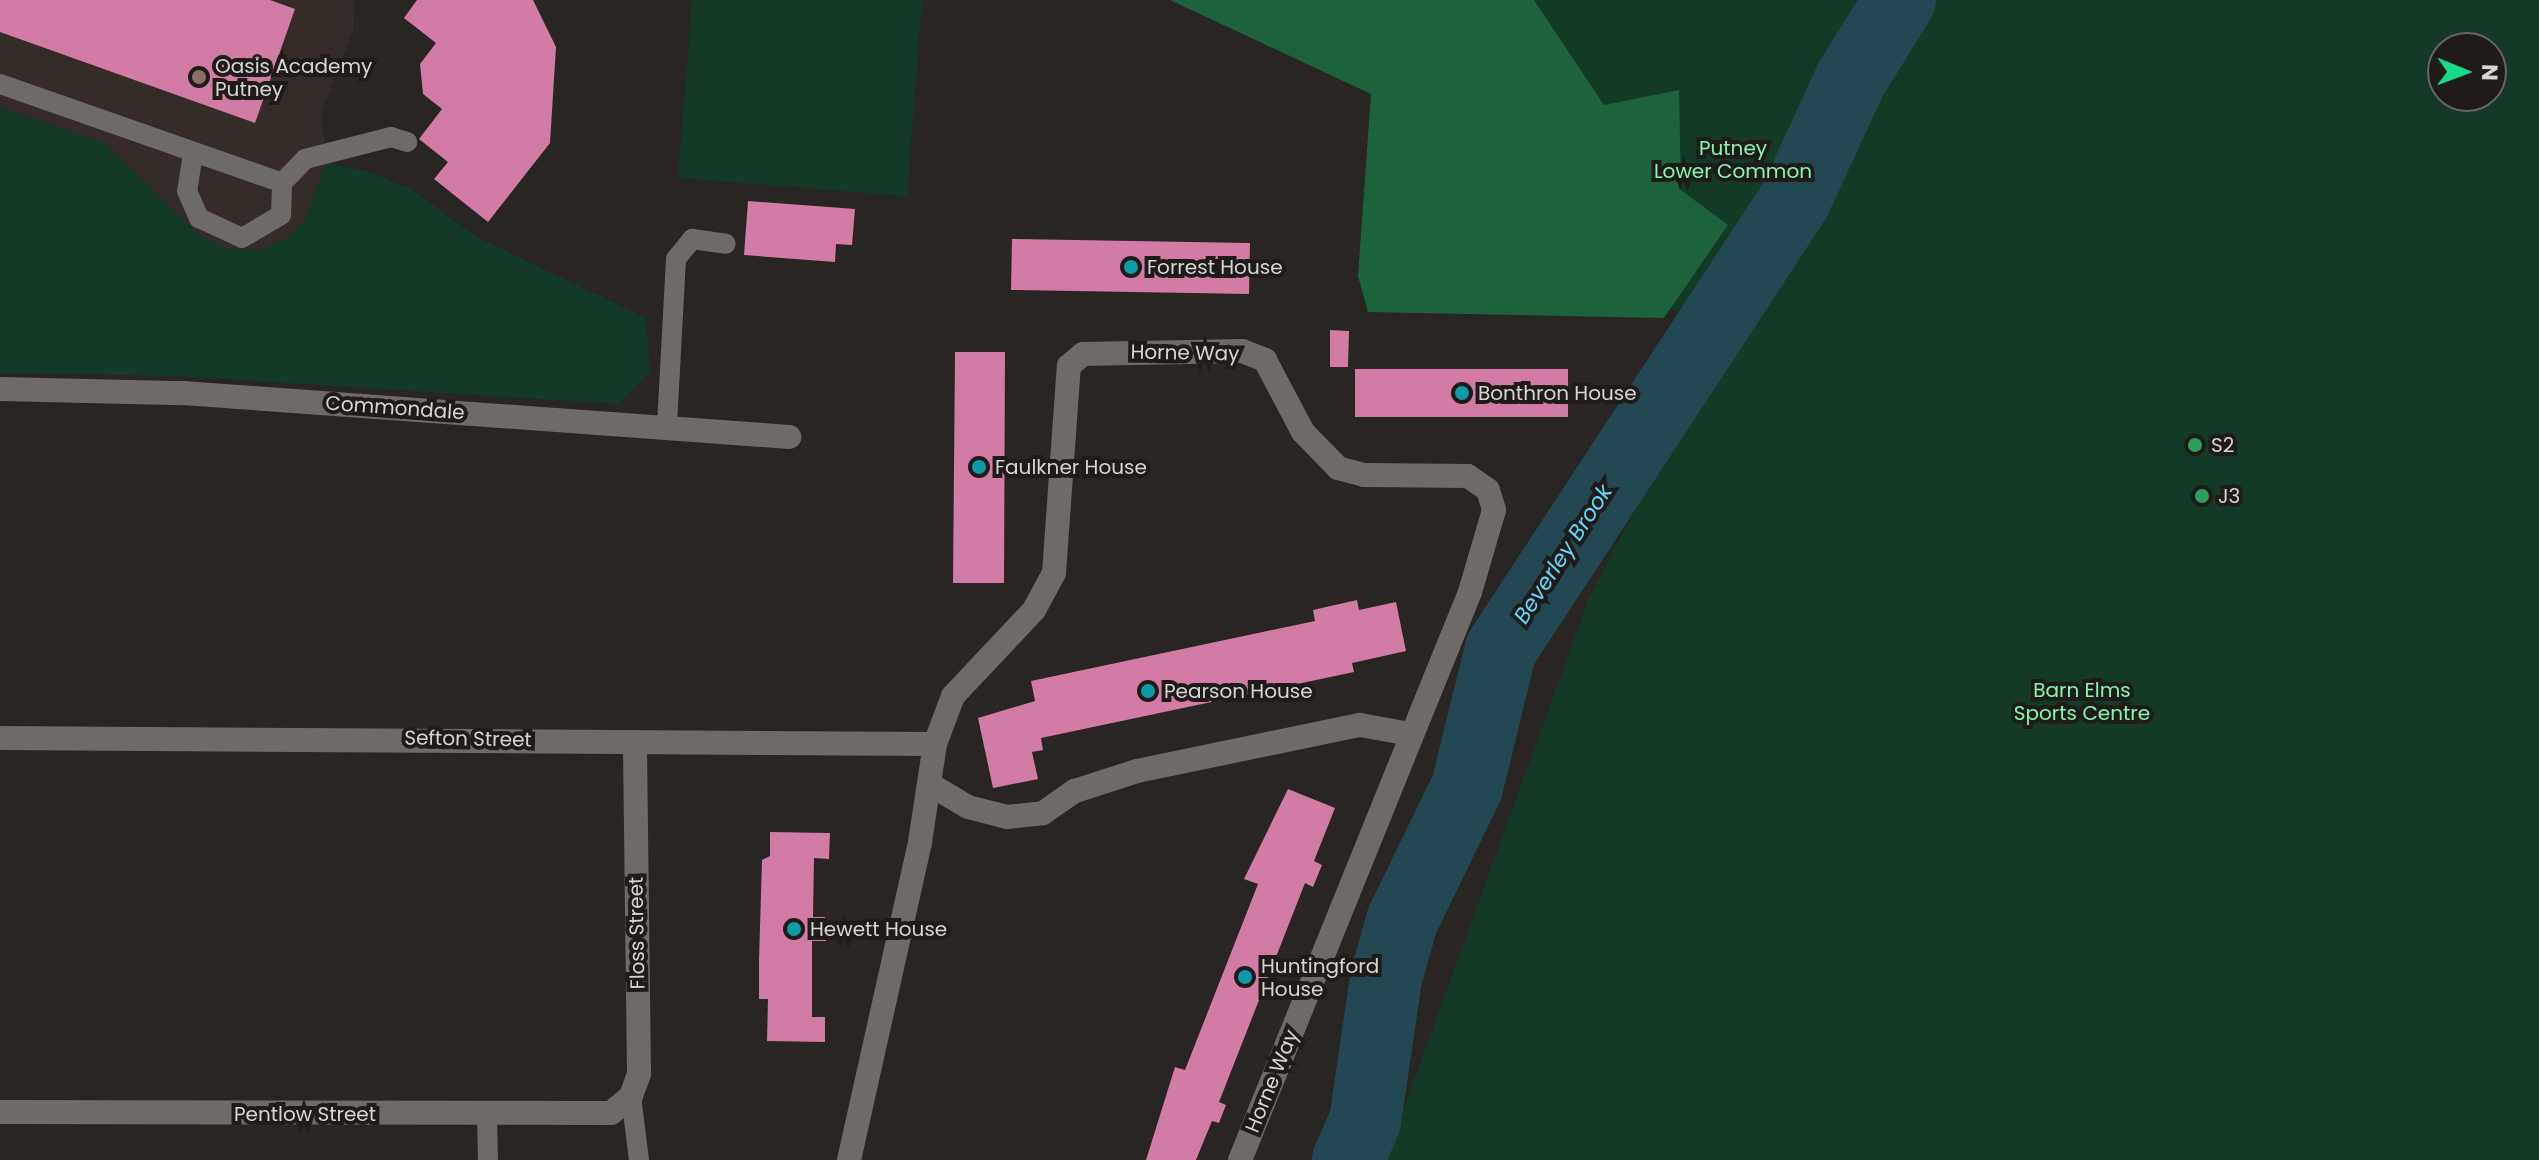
<!DOCTYPE html>
<style>
body{margin:0}
#map{position:relative;width:2539px;height:1160px;overflow:hidden;background:#282522;font-family:Poppins,sans-serif}
div>[style]{position:absolute}
.built>*{inset:0;background:#352c27}
.green>*{inset:0;background:#133a24}
.forest>*{inset:0;background:#1c623c}
.river>*{height:72px;margin:-36px;padding:0 36px;transform-origin:36px;border-radius:36px;background:#224853}
.building>*{inset:0;background:#d27ba4}
.service>*{height:20px;margin:-10px;padding:0 10px;transform-origin:10px;border-radius:10px;background:#6e6a67}
.minor>*{height:24px;margin:-12px;padding:0 12px;transform-origin:12px;border-radius:12px;background:#6e6a67}
.dots>*{width:22px;height:22px;translate:-50% -50%;box-sizing:border-box;border:4px solid #1f1b19;border-radius:50%}
span{translate:-50% -50%;white-space:nowrap;text-align:center;line-height:1.15;-webkit-text-stroke:8px #1f1b19;paint-order:stroke}
.poi-label{font-size:20px;color:#d7d5d3}
.left{translate:0 -50%;text-align:left}
.park-label{font-size:20px;color:#82f7af}
.street-label{font-size:20px;color:#d7d5d3}
.water-label{font-size:22px;color:#60d9fc;font-style:italic}
.north{position:absolute;left:2427px;top:32px;width:80px;height:80px;box-sizing:border-box;background:#1f1b19;border:2px solid #696563;border-radius:50%;rotate:91deg;font-size:22px;font-weight:700;line-height:32px;text-align:center;color:#d7d5d3}
.north::after{content:'';display:block;margin:auto;width:28px;height:36px;background:#18d989;clip-path:polygon(50% 0,100% 100%,50% 72%,0 100%)}
</style>
<div id="map">
<div class="built">
<div style="clip-path:polygon(0 0,355px 0,353px 31px,322px 111px,326px 163px,306px 219px,287px 238px,261px 249px,228px 249px,201px 236px,103px 143px,0 107px)"></div>
</div>
<div class="green">
<div style="clip-path:polygon(692px 0,922px 0,907px 196px,678px 178px)"></div>
<div style="clip-path:polygon(evenodd,1193px 0,2539px 0,2539px 1160px,1385px 1160px,1589px 598px,1652px 477px,1729px 353px,1416px 108px,1193px 0,2443px 48px,2491px 48px,2491px 96px,2443px 96px,2443px 48px)"></div>
<div style="clip-path:polygon(0 107px,103px 143px,201px 236px,228px 249px,261px 249px,287px 238px,306px 219px,326px 163px,366px 171px,411px 189px,475px 236px,646px 318px,650px 372px,619px 404px,176px 376px,0 373px)"></div>
</div>
<div class="forest">
<div style="clip-path:polygon(1170px 0,1534px 0,1604px 105px,1679px 90px,1681px 190px,1728px 225px,1664px 318px,1368px 312px,1358px 276px,1371px 94px)"></div>
</div>
<div class="river">
<div style="left:1348px;top:1160px;width:43px;rotate:-66.4deg"></div>
<div style="left:1365px;top:1121px;width:145px;rotate:-81.6deg"></div>
<div style="left:1386px;top:978px;width:59px;rotate:-74.3deg"></div>
<div style="left:1402px;top:921px;width:149px;rotate:-64.1deg"></div>
<div style="left:1467px;top:787px;width:142px;rotate:-76.2deg"></div>
<div style="left:1501px;top:649px;width:537px;rotate:-56.78deg"></div>
<div style="left:1795px;top:200px;width:133px;rotate:-65.2deg"></div>
<div style="left:1851px;top:79px;width:93px;rotate:-58.2deg"></div>
</div>
<div class="building">
<div style="clip-path:polygon(0 0,270px 0,295px 9px,255px 123px,0 32px)"></div>
<div style="clip-path:polygon(417px 0,533px 0,556px 47px,550px 143px,488px 222px,434px 179px,448px 162px,419px 139px,442px 109px,423px 94px,420px 64px,436px 43px,404px 18px)"></div>
<div style="clip-path:polygon(748px 201px,855px 209px,852px 245px,836px 244px,835px 262px,744px 255px)"></div>
<div style="clip-path:polygon(1012px 239px,1250px 243px,1249px 294px,1011px 290px)"></div>
<div style="clip-path:polygon(1330px 330px,1349px 331px,1348px 367px,1330px 367px)"></div>
<div style="clip-path:polygon(955px 352px,1005px 352px,1004px 583px,953px 583px)"></div>
<div style="clip-path:polygon(1355px 369px,1568px 369px,1568px 417px,1355px 417px)"></div>
<div style="clip-path:polygon(1357px 600px,1359px 610px,1396px 602px,1406px 651px,1352px 663px,1354px 672px,1041px 738px,1043px 750px,1032px 752px,1038px 779px,993px 788px,978px 718px,1035px 701px,1031px 681px,1315px 621px,1313px 610px)"></div>
<div style="clip-path:polygon(1288px 789px,1335px 808px,1314px 861px,1322px 865px,1313px 887px,1305px 883px,1219px 1102px,1226px 1105px,1219px 1123px,1212px 1121px,1196px 1160px,1146px 1160px,1175px 1067px,1185px 1070px,1258px 884px,1244px 879px)"></div>
<div style="clip-path:polygon(770px 832px,830px 833px,829px 859px,814px 858px,813px 917px,825px 917px,826px 941px,812px 941px,812px 1017px,825px 1017px,825px 1042px,767px 1041px,768px 999px,759px 999px,759px 960px,762px 860px,770px 856px)"></div>
</div>
<div class="service">
<div style="left:0;top:84px;width:299px;rotate:19.3deg"></div>
<div style="left:193px;top:154px;width:37px;rotate:99deg"></div>
<div style="left:187px;top:191px;width:30px;rotate:66deg"></div>
<div style="left:199px;top:218px;width:47px;rotate:24.9deg"></div>
<div style="left:242px;top:238px;width:45px;rotate:-30.5deg"></div>
<div style="left:281px;top:215px;width:32px;rotate:-88deg"></div>
<div style="left:282px;top:183px;width:33px;rotate:-46deg"></div>
<div style="left:305px;top:159px;width:89px;rotate:-14.3deg"></div>
<div style="left:391px;top:137px;width:17px;rotate:17deg"></div>
<div style="left:667px;top:425px;width:166px;rotate:-86.9deg"></div>
<div style="left:676px;top:259px;width:26px;rotate:-51deg"></div>
<div style="left:692px;top:239px;width:34px;rotate:8deg"></div>
<div style="left:631px;top:1096px;width:64px;rotate:82.9deg"></div>
<div style="left:487px;top:1114px;width:46px;rotate:88.8deg"></div>
</div>
<div class="minor">
<div style="left:0;top:389px;width:183px;rotate:1.3deg"></div>
<div style="left:183px;top:393px;width:608px;rotate:4.15deg"></div>
<div style="left:0;top:738px;width:935px;rotate:0.37deg"></div>
<div style="left:931px;top:785px;width:43px;rotate:30.7deg"></div>
<div style="left:968px;top:807px;width:40px;rotate:14.4deg"></div>
<div style="left:1007px;top:817px;width:36px;rotate:-6deg"></div>
<div style="left:1043px;top:813px;width:39px;rotate:-35deg"></div>
<div style="left:1075px;top:791px;width:65px;rotate:-17.9deg"></div>
<div style="left:1137px;top:771px;width:228px;rotate:-11.7deg"></div>
<div style="left:1360px;top:725px;width:51px;rotate:10.2deg"></div>
<div style="left:0;top:1112px;width:611px;rotate:0.09deg"></div>
<div style="left:611px;top:1113px;width:26px;rotate:-40deg"></div>
<div style="left:631px;top:1096px;width:23px;rotate:-70deg"></div>
<div style="left:639px;top:1074px;width:332px;rotate:-90.7deg"></div>
<div style="left:849px;top:1160px;width:326px;rotate:-77.4deg"></div>
<div style="left:920px;top:842px;width:99px;rotate:-81.3deg"></div>
<div style="left:935px;top:744px;width:51px;rotate:-69.4deg"></div>
<div style="left:953px;top:696px;width:118px;rotate:-46.7deg"></div>
<div style="left:1034px;top:610px;width:42px;rotate:-61.6deg"></div>
<div style="left:1054px;top:573px;width:208px;rotate:-85.9deg"></div>
<div style="left:1069px;top:366px;width:18px;rotate:-41deg"></div>
<div style="left:1083px;top:354px;width:159px;rotate:-1.1deg"></div>
<div style="left:1242px;top:351px;width:25px;rotate:21deg"></div>
<div style="left:1265px;top:360px;width:81px;rotate:62.2deg"></div>
<div style="left:1303px;top:432px;width:50px;rotate:45.8deg"></div>
<div style="left:1338px;top:468px;width:27px;rotate:15deg"></div>
<div style="left:1364px;top:475px;width:104px;rotate:0.6deg"></div>
<div style="left:1468px;top:476px;width:24px;rotate:35deg"></div>
<div style="left:1488px;top:490px;width:21px;rotate:73deg"></div>
<div style="left:1494px;top:510px;width:85px;rotate:106.3deg"></div>
<div style="left:1470px;top:592px;width:613px;rotate:112.04deg"></div>
</div>
<div class="dots">
<div style="left:199px;top:77px;background:#8d6e63"></div>
<div style="left:1131px;top:267px;background:#0f9aa8"></div>
<div style="left:1462px;top:393px;background:#0f9aa8"></div>
<div style="left:2195px;top:445px;background:#2e9e5b"></div>
<div style="left:979px;top:467px;background:#0f9aa8"></div>
<div style="left:2202px;top:496px;background:#2e9e5b"></div>
<div style="left:1148px;top:691px;background:#0f9aa8"></div>
<div style="left:794px;top:929px;background:#0f9aa8"></div>
<div style="left:1245px;top:977px;background:#0f9aa8"></div>
</div>
<div class="poi-label">
<span class="left" style="left:215px;top:78px">Oasis Academy<br>Putney</span>
<span class="left" style="left:1147px;top:267px">Forrest House</span>
<span class="left" style="left:1478px;top:393px">Bonthron House</span>
<span class="left" style="left:2211px;top:445px">S2</span>
<span class="left" style="left:995px;top:467px">Faulkner House</span>
<span class="left" style="left:2218px;top:496px">J3</span>
<span class="left" style="left:1164px;top:691px">Pearson House</span>
<span class="left" style="left:810px;top:929px">Hewett House</span>
<span class="left" style="left:1261px;top:978px">Huntingford<br>House</span>
</div>
<div class="park-label">
<span style="left:1733px;top:160px">Putney<br>Lower Common</span>
<span style="left:2082px;top:702px">Barn Elms<br>Sports Centre</span>
</div>
<div class="street-label">
<span style="left:1185px;top:353px;rotate:1deg">Horne Way</span>
<span style="left:395px;top:408px;rotate:4deg">Commondale</span>
<span style="left:468px;top:739px;rotate:1deg">Sefton Street</span>
<span style="left:637px;top:933px;rotate:-91deg">Floss Street</span>
<span style="left:1272px;top:1081px;rotate:-68deg">Horne Way</span>
<span style="left:305px;top:1114px">Pentlow Street</span>
</div>
<div class="water-label">
<span style="left:1563px;top:554px;rotate:-57deg">Beverley Brook</span>
</div>
<div class="north">N</div>
</div>
